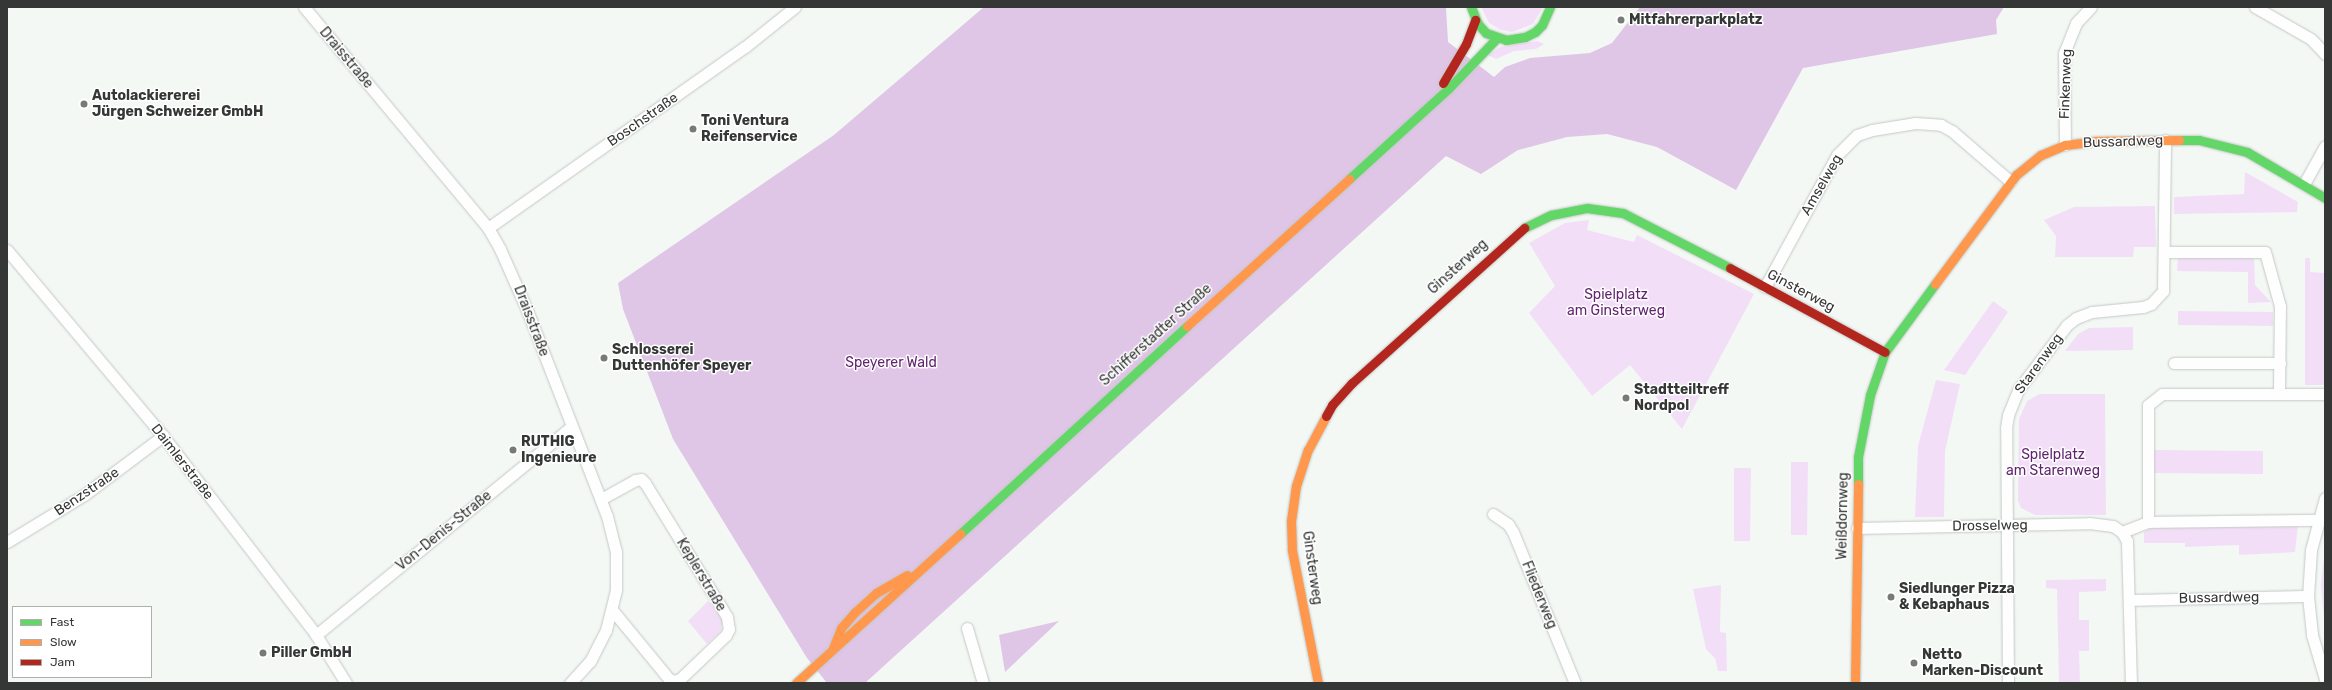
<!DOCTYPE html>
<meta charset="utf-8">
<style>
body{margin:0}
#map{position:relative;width:2332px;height:690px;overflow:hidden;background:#f3f8f4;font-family:Rubik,sans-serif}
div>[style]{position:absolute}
.green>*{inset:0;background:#f2dff7}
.forest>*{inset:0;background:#dfc5e6}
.roads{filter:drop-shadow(0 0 1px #c4c8c5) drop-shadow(0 0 1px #c4c8c5)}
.street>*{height:11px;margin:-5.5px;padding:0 5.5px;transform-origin:5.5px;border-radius:5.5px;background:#fdfefd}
.fast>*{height:9px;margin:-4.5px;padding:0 4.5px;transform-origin:4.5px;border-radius:4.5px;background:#63d668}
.slow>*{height:9px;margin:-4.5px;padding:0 4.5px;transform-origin:4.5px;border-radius:4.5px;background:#ff974d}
.jam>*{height:9px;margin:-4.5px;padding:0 4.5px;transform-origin:4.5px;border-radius:4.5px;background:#b3261e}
.dots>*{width:11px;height:11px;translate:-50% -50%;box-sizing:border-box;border:2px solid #fff;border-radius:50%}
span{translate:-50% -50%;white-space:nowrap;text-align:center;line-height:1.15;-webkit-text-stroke:3px #fff;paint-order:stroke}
.poi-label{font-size:14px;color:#343735;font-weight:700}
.left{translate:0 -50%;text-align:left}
.street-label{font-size:14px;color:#343735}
.park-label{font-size:14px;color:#622470}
.frame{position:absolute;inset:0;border:8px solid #343735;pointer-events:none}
.legend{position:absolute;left:12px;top:606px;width:140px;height:72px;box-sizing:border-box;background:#fff;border:1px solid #aeafae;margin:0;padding:5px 7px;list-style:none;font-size:12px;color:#343735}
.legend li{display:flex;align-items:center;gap:8px;height:20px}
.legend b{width:20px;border:1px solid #aeafae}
</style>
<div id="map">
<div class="green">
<div style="clip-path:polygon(1481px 7px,1543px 7px,1533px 24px,1512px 32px,1501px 30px,1489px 23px)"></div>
<div style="clip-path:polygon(1538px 41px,1544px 44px,1536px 49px,1514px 51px,1496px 59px,1488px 55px,1500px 47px)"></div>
<div style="clip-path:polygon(2245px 172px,2298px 202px,2297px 212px,2174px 214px,2174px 197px,2244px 194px)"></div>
<div style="clip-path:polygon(2155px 206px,2156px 247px,2134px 247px,2133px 257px,2055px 257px,2056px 236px,2044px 220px,2074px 207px)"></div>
<div style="clip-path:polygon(1589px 220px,1587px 230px,1634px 242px,1637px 235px,1754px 294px,1682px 429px,1630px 365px,1592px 396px,1529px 313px,1555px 286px,1529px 243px,1565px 223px)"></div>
<div style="clip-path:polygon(2254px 257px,2255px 285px,2271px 302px,2248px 303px,2248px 272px,2177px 271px,2178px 258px)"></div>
<div style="clip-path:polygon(2305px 258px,2310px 258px,2310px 272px,2324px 273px,2324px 385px,2305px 385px)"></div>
<div style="clip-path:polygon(1993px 301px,2008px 312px,1965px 375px,1944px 370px)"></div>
<div style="clip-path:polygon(2178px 311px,2273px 312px,2273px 326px,2178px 325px)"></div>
<div style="clip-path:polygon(2133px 327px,2133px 350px,2065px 351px,2078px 334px,2089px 328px)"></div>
<div style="clip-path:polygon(1936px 380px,1960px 384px,1945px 451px,1944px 517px,1915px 517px,1918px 446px)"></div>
<div style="clip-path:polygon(2040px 394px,2105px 394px,2106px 515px,2035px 515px,2021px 508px,2018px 501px,2019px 419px,2027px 401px)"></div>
<div style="clip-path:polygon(2154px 450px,2263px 451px,2263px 474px,2154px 473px)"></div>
<div style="clip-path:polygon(1791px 462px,1808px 462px,1807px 535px,1791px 535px)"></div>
<div style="clip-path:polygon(1734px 468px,1751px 468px,1750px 541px,1734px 541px)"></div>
<div style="clip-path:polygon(2298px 525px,2295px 552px,2239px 555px,2239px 545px,2185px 547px,2185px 543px,2144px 543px,2144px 532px,2152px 527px)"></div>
<div style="clip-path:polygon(2325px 548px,2325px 629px,2321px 585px)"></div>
<div style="clip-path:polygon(2106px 579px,2106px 591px,2079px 592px,2079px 620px,2089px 620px,2089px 651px,2079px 651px,2080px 683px,2059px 683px,2057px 589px,2046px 588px,2046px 580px)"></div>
<div style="clip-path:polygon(1721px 585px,1720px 632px,1726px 633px,1727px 671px,1718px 671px,1715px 658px,1706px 649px,1693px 589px)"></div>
<div style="clip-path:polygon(708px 601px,723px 619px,721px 631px,707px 644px,688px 621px)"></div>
</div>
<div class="forest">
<div style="clip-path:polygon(984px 7px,1446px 7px,1448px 42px,1494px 77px,1505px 67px,1530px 58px,1590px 53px,1612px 43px,1640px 7px,2004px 7px,1996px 20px,1997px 34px,1803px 68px,1736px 190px,1657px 147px,1607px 134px,1567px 137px,1518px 150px,1481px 174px,1446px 156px,865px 683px,827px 683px,807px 658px,673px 439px,623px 309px,618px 283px,834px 135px)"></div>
<div style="clip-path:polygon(1059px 621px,1005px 672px,999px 635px)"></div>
</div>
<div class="roads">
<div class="street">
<div style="left:304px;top:7px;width:288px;rotate:50.2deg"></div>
<div style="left:488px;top:228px;width:24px;rotate:60deg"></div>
<div style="left:500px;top:249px;width:67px;rotate:66.1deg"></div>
<div style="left:527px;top:310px;width:221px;rotate:68.8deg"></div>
<div style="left:607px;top:516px;width:36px;rotate:76deg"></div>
<div style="left:616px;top:551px;width:39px;rotate:90deg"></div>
<div style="left:616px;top:590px;width:41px;rotate:104deg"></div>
<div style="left:606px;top:630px;width:35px;rotate:117deg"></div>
<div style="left:590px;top:661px;width:30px;rotate:132deg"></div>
<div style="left:2255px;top:7px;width:64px;rotate:29.7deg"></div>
<div style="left:2311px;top:39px;width:21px;rotate:47deg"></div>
<div style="left:2065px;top:145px;width:92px;rotate:-90.6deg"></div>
<div style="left:2064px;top:53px;width:32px;rotate:-68deg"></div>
<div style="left:2076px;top:23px;width:22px;rotate:-47deg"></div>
<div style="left:2304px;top:184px;width:43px;rotate:-61.1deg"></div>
<div style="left:488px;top:228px;width:314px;rotate:-35.2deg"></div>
<div style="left:745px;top:47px;width:64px;rotate:-38.7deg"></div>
<div style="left:7px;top:250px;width:243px;rotate:50deg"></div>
<div style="left:163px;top:436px;width:251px;rotate:52.4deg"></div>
<div style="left:316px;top:635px;width:57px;rotate:58deg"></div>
<div style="left:2165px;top:252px;width:100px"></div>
<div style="left:2265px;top:252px;width:56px;rotate:74.5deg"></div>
<div style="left:2280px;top:306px;width:88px;rotate:90.7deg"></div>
<div style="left:1765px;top:287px;width:150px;rotate:-61.4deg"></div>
<div style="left:1837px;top:155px;width:28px;rotate:-45deg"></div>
<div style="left:1857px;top:135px;width:16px;rotate:-18deg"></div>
<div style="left:1872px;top:130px;width:44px;rotate:-9.2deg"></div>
<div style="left:1915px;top:123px;width:26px;rotate:4deg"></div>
<div style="left:1941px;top:125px;width:13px;rotate:29deg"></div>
<div style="left:1952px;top:131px;width:77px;rotate:40.8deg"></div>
<div style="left:2174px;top:363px;width:106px"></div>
<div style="left:2325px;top:498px;width:54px;rotate:105.1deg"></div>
<div style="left:2311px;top:550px;width:46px;rotate:93.7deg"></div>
<div style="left:2308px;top:596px;width:39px;rotate:84deg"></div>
<div style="left:2312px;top:635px;width:46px;rotate:73.5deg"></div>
<div style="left:601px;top:499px;width:39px;rotate:-29deg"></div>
<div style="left:635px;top:480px;width:6px;rotate:-9deg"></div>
<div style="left:641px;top:479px;width:6px;rotate:45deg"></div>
<div style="left:645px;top:483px;width:157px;rotate:58.5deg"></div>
<div style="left:727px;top:617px;width:12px;rotate:81deg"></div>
<div style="left:729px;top:629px;width:7px;rotate:117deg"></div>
<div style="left:726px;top:635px;width:64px;rotate:136.3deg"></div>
<div style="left:680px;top:679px;width:6px;rotate:162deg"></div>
<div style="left:674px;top:681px;width:5px;rotate:-158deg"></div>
<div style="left:669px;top:679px;width:88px;rotate:-129.5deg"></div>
<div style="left:1493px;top:514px;width:18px;rotate:34deg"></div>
<div style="left:1508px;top:524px;width:9px;rotate:58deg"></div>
<div style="left:1513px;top:532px;width:163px;rotate:67.7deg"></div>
<div style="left:2148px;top:522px;width:117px;rotate:-90deg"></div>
<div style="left:2148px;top:405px;width:18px;rotate:-38deg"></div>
<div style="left:2162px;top:394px;width:163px"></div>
<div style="left:1857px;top:528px;width:232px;rotate:-1.2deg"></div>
<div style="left:2089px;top:523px;width:24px;rotate:7deg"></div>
<div style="left:2113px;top:526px;width:11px;rotate:34deg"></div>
<div style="left:2122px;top:532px;width:10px;rotate:61deg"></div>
<div style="left:2127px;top:541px;width:142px;rotate:88.4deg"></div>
<div style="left:2122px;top:532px;width:28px;rotate:-21deg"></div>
<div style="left:2148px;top:522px;width:170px;rotate:-0.7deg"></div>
<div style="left:7px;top:542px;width:90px;rotate:-31.4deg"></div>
<div style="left:84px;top:495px;width:99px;rotate:-36.8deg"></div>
<div style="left:2130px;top:600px;width:178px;rotate:-1.3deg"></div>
<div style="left:967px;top:628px;width:57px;rotate:73.8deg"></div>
<div style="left:316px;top:635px;width:329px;rotate:-39.2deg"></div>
<div style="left:2008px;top:683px;width:255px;rotate:-90.4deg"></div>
<div style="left:2006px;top:428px;width:13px;rotate:-81deg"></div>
<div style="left:2008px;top:415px;width:27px;rotate:-68deg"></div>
<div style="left:2018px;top:390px;width:81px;rotate:-53deg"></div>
<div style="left:2067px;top:325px;width:11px;rotate:-38deg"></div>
<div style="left:2076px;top:318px;width:17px;rotate:-21deg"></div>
<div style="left:2092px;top:312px;width:51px;rotate:-5.6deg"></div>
<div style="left:2143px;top:307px;width:9px;rotate:-21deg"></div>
<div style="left:2151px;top:304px;width:18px;rotate:-47deg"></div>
<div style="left:2163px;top:291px;width:151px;rotate:-89.2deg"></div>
</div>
<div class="fast">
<div style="left:1471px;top:7px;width:18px;rotate:68deg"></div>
<div style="left:1478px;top:24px;width:12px;rotate:48deg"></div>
<div style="left:1486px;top:33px;width:21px;rotate:19deg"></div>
<div style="left:1506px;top:40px;width:19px;rotate:-9deg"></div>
<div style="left:1525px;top:37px;width:11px;rotate:-27deg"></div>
<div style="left:1535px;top:32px;width:10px;rotate:-45deg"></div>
<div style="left:1542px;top:25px;width:20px;rotate:-66deg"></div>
<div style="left:2179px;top:140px;width:20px"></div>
<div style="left:2199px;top:140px;width:49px;rotate:14deg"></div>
<div style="left:2247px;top:152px;width:91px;rotate:30.5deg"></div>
<div style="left:1349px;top:179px;width:135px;rotate:-42.3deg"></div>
<div style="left:1449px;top:88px;width:69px;rotate:-46.2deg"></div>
<div style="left:1524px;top:228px;width:30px;rotate:-26deg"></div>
<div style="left:1551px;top:215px;width:37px;rotate:-11deg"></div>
<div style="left:1587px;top:208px;width:36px;rotate:8deg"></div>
<div style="left:1623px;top:213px;width:120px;rotate:27.2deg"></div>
<div style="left:1858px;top:484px;width:27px;rotate:-90deg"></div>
<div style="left:1858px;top:457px;width:63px;rotate:-79deg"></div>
<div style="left:1870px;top:395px;width:46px;rotate:-70.8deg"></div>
<div style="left:1885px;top:352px;width:84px;rotate:-53.7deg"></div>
<div style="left:960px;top:534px;width:308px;rotate:-42.5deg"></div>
</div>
<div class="slow">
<div style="left:1935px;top:284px;width:136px;rotate:-53.4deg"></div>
<div style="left:2016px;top:175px;width:32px;rotate:-39deg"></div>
<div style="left:2041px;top:155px;width:26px;rotate:-23deg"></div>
<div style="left:2065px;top:145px;width:31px;rotate:-7deg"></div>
<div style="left:2096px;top:141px;width:83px;rotate:-0.7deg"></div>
<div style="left:1187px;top:326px;width:219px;rotate:-42.2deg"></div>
<div style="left:833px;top:648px;width:22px;rotate:-68deg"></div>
<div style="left:841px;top:628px;width:21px;rotate:-49deg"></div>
<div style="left:855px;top:612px;width:28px;rotate:-42deg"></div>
<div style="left:876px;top:593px;width:36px;rotate:-30deg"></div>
<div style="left:796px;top:683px;width:222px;rotate:-42.3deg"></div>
<div style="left:1318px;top:683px;width:136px;rotate:-101.1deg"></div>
<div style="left:1292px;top:550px;width:29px;rotate:-92deg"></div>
<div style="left:1291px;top:521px;width:35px;rotate:-82deg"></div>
<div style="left:1296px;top:486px;width:38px;rotate:-72deg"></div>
<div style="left:1308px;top:450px;width:38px;rotate:-62deg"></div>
<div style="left:1855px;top:683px;width:199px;rotate:-89.1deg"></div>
</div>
<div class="jam">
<div style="left:1443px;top:83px;width:45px;rotate:-59.5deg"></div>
<div style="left:1466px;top:44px;width:26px;rotate:-69deg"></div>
<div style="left:1730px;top:268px;width:176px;rotate:28.5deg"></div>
<div style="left:1326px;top:416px;width:13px;rotate:-61deg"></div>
<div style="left:1332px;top:405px;width:30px;rotate:-48deg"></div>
<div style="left:1352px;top:383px;width:232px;rotate:-42deg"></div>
</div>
</div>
<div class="dots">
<div style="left:1621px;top:20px;background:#777b78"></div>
<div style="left:84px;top:104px;background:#777b78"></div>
<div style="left:693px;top:129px;background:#777b78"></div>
<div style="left:604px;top:358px;background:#777b78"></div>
<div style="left:1626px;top:398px;background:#777b78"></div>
<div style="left:513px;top:450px;background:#777b78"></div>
<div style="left:1891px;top:597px;background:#777b78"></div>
<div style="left:263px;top:653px;background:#777b78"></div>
<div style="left:1914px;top:663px;background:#777b78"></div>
</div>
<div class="poi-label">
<span class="left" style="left:1629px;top:20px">Mitfahrerparkplatz</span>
<span class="left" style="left:92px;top:104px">Autolackiererei<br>Jürgen Schweizer GmbH</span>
<span class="left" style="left:701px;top:129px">Toni Ventura<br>Reifenservice</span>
<span class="left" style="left:612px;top:358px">Schlosserei<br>Duttenhöfer Speyer</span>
<span class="left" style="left:1634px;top:398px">Stadtteiltreff<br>Nordpol</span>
<span class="left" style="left:521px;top:450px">RUTHIG<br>Ingenieure</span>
<span class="left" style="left:1899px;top:597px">Siedlunger Pizza<br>&amp; Kebaphaus</span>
<span class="left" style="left:271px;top:653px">Piller GmbH</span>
<span class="left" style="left:1922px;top:663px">Netto<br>Marken-Discount</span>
</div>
<div class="street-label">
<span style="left:346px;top:58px;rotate:50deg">Draisstraße</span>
<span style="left:2066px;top:84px;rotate:-88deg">Finkenweg</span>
<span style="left:643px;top:120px;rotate:-35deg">Boschstraße</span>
<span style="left:2123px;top:142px;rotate:-2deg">Bussardweg</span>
<span style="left:1822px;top:185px;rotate:-60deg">Amselweg</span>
<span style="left:1458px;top:267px;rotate:-42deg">Ginsterweg</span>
<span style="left:1801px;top:291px;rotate:28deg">Ginsterweg</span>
<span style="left:531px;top:321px;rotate:69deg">Draisstraße</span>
<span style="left:1156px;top:335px;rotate:-42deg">Schifferstadter Straße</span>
<span style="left:2039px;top:364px;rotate:-54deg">Starenweg</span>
<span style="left:182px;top:462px;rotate:52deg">Daimlerstraße</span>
<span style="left:87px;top:492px;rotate:-34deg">Benzstraße</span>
<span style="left:1843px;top:516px;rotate:-89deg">Weißdornweg</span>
<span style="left:1990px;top:526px;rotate:-1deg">Drosselweg</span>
<span style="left:444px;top:531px;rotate:-39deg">Von-Denis-Straße</span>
<span style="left:1312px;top:568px;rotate:82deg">Ginsterweg</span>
<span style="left:701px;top:575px;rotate:59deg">Keplerstraße</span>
<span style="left:1539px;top:595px;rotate:68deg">Fliederweg</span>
<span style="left:2219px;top:598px;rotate:-1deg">Bussardweg</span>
</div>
<div class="park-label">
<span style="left:1616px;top:303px">Spielplatz<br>am Ginsterweg</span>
<span style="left:891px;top:363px">Speyerer Wald</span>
<span style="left:2053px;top:463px">Spielplatz<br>am Starenweg</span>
</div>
<div class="frame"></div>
<ul class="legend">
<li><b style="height:5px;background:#63d668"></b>Fast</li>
<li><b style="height:5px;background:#ff974d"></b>Slow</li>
<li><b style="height:5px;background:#b3261e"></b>Jam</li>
</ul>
</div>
